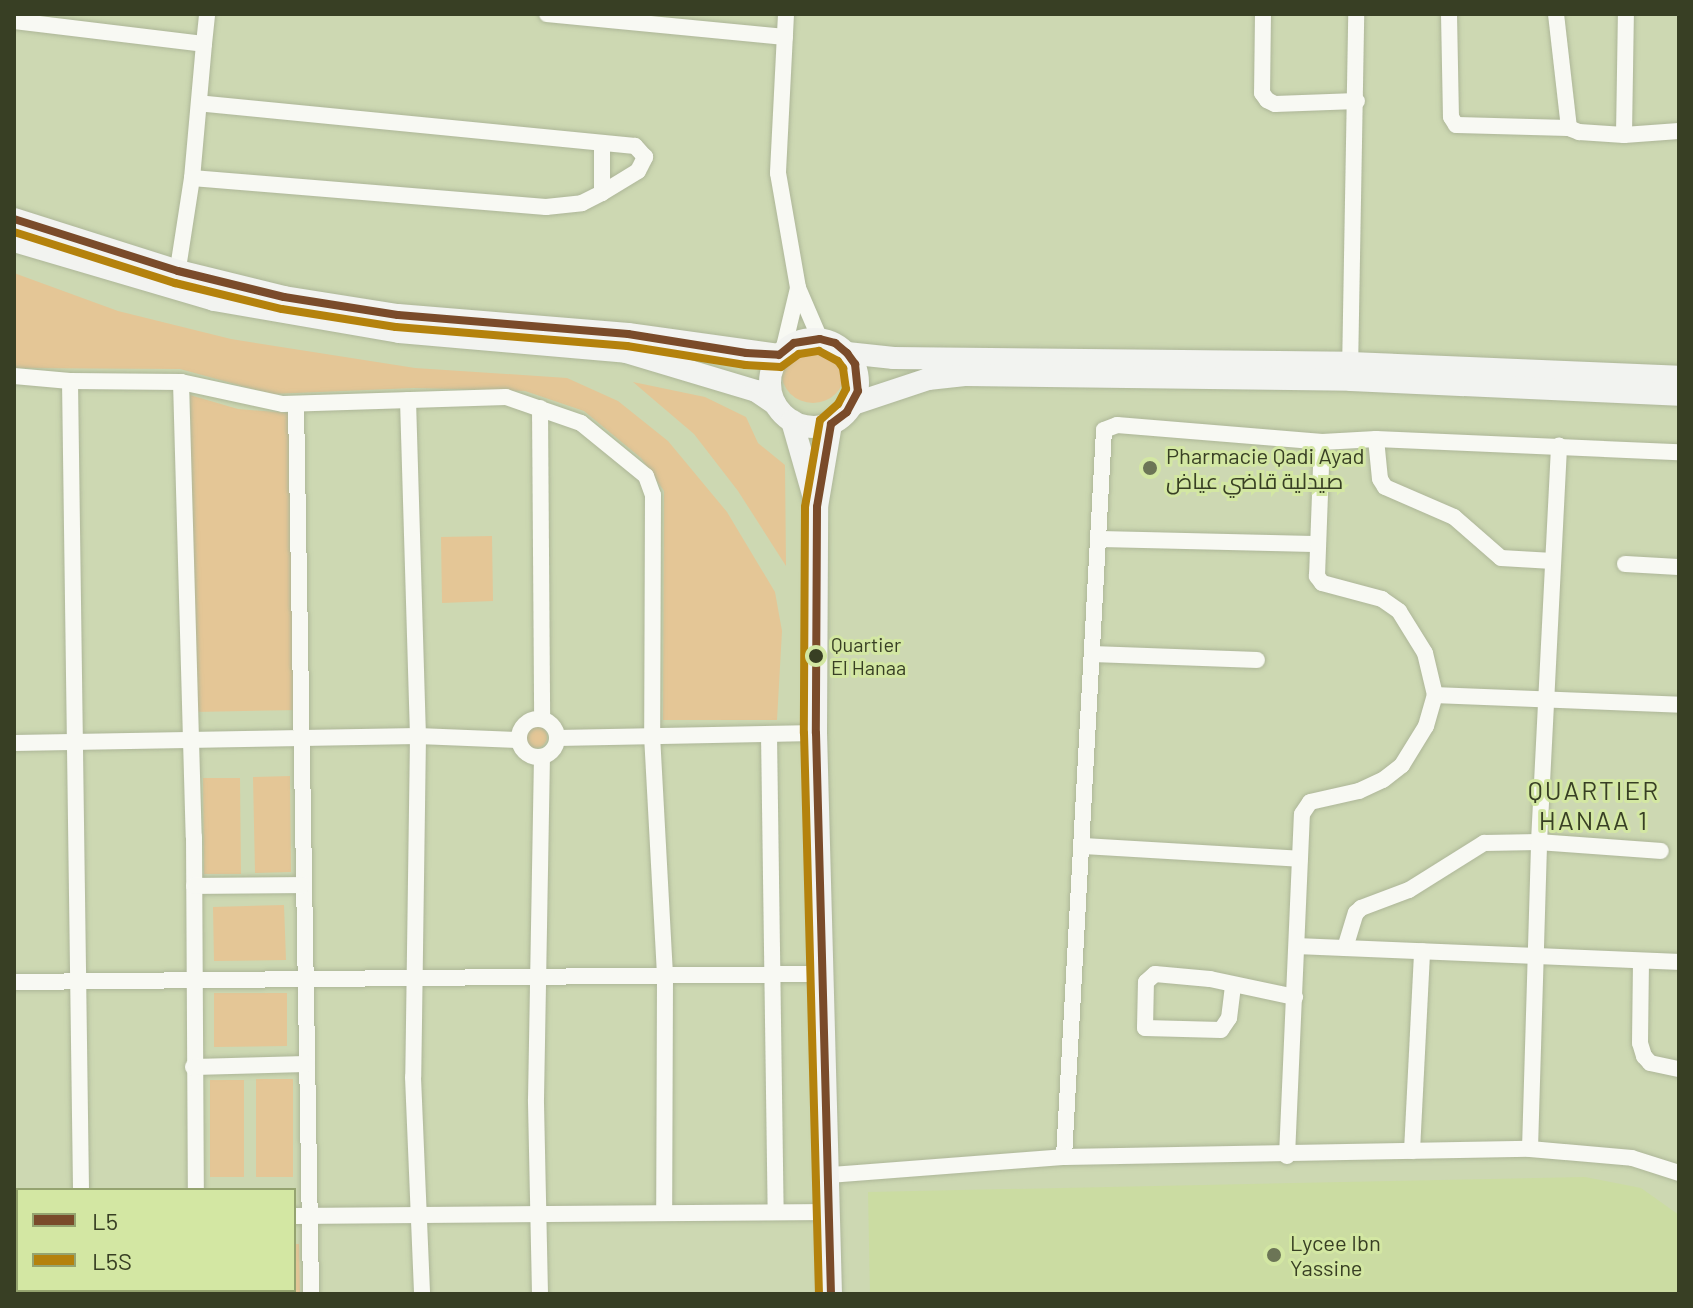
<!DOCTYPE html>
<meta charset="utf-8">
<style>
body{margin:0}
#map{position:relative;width:1693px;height:1308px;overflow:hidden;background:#cdd8b2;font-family:Barlow,Cairo,sans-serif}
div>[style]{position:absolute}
.built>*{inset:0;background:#cbdca2}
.green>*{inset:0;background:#e4c696}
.round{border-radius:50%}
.roads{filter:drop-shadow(0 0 2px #adb698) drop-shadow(0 0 2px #adb698)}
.street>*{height:16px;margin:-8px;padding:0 8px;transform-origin:8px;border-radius:8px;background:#f8f9f3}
.street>.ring{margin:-8px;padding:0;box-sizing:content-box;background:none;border:16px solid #f8f9f3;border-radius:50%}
.secondary>*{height:22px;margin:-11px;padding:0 11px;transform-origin:11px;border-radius:11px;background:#f2f3f0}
.secondary>.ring{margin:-11px;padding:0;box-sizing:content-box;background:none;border:22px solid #f2f3f0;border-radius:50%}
.bus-1>*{height:8px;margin:-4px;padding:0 4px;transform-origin:4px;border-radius:4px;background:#7a4b2a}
.bus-2>*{height:8px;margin:-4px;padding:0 4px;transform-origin:4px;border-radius:4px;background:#b4820d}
.dots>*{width:22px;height:22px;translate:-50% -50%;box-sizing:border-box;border:4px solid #d3e7a3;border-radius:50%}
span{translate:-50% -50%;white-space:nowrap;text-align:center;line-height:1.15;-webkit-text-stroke:6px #d3e7a3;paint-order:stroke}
.bus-label{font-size:20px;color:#383f24}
.left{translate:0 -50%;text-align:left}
.poi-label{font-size:22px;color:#383f24}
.quarter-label{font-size:26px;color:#383f24;letter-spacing:2px}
.frame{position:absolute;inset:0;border:16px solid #383f24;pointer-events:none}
.legend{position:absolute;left:16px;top:1188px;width:280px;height:104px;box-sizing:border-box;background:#d3e7a3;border:2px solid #95a470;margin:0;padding:10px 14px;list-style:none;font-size:24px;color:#383f24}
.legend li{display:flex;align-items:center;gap:16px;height:40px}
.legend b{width:40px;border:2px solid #95a470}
</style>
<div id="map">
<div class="built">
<div style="clip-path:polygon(1585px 1177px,1641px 1188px,1679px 1215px,1679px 1294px,870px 1294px,868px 1192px)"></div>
</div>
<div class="green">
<div style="clip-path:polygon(14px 273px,118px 311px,231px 339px,415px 368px,567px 378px,618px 401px,668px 441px,727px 512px,775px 592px,782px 631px,777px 720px,663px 720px,664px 491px,641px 458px,584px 411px,525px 391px,414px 388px,272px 394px,180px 369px,14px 368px)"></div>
<div class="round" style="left:781px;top:339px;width:64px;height:64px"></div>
<div style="clip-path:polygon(633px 382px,705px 397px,746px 417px,758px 443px,785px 465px,786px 566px,738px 491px,694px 434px)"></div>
<div style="clip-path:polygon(190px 395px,238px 409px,290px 413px,299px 710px,195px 712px)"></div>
<div style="clip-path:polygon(492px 536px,493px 601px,442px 603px,441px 537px)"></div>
<div class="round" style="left:525px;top:726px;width:22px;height:22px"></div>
<div style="clip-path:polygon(290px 776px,291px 872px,255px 873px,253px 777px)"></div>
<div style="clip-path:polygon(203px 778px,240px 778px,241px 874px,204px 874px)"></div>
<div style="clip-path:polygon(284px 905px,286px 960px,214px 961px,213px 907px)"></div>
<div style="clip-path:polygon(214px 993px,287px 993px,287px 1046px,214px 1047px)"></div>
<div style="clip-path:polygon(256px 1079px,293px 1079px,293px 1177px,256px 1177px)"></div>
<div style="clip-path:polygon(210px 1080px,244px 1080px,244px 1177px,210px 1177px)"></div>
<div style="clip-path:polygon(294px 1244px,299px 1244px,300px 1294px,208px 1294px,208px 1290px,294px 1290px)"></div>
</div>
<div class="roads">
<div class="street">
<div style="left:547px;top:14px;width:239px;rotate:5.5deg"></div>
<div style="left:786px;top:14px;width:159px;rotate:92.9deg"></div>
<div style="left:778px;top:173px;width:117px;rotate:80.1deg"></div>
<div style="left:798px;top:288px;width:56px;rotate:66.7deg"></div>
<div style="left:1263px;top:14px;width:79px;rotate:90.7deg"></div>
<div style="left:1262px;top:93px;width:9px;rotate:54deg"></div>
<div style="left:1267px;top:100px;width:9px;rotate:27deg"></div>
<div style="left:1275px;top:104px;width:82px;rotate:-2.1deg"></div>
<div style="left:1449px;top:14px;width:103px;rotate:88.9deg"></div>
<div style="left:1451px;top:117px;width:9px;rotate:58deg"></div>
<div style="left:1456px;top:125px;width:113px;rotate:1.5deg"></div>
<div style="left:1556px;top:14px;width:115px;rotate:83.5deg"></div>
<div style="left:1569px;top:128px;width:11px;rotate:22deg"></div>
<div style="left:1579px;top:132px;width:45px;rotate:3.8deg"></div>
<div style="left:1624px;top:135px;width:55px;rotate:-4.2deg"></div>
<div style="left:14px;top:21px;width:191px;rotate:6.9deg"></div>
<div style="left:204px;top:44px;width:135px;rotate:95.1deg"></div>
<div style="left:192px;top:178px;width:104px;rotate:98.8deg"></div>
<div style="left:204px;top:44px;width:30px;rotate:-84deg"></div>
<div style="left:1624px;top:135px;width:121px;rotate:-89.1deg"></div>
<div style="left:192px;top:178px;width:355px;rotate:4.7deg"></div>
<div style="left:546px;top:207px;width:36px;rotate:-6deg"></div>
<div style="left:582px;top:203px;width:22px;rotate:-27deg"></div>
<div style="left:602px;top:193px;width:42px;rotate:-31.4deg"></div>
<div style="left:638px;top:171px;width:16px;rotate:-63deg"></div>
<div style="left:645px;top:157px;width:15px;rotate:-132deg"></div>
<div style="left:635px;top:146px;width:438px;rotate:-174.4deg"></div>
<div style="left:602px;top:193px;width:50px;rotate:-90deg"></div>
<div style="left:783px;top:351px;width:65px;rotate:-76.6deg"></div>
<div style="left:1350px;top:372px;width:358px;rotate:-89deg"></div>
<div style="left:14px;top:376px;width:56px;rotate:5.1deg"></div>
<div style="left:70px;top:381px;width:111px;rotate:0.5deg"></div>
<div style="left:181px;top:382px;width:104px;rotate:12.2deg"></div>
<div style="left:283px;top:404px;width:223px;rotate:-1.8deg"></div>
<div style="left:506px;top:397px;width:79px;rotate:19.1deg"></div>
<div style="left:581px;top:423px;width:84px;rotate:39.2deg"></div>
<div style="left:646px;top:476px;width:20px;rotate:70deg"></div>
<div style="left:653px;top:495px;width:240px;rotate:90.2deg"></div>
<div style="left:652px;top:735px;width:241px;rotate:86.9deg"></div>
<div style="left:665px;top:976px;width:237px;rotate:90.2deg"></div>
<div style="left:70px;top:381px;width:809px;rotate:89.22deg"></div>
<div style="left:181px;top:382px;width:455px;rotate:88.4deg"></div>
<div style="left:194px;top:837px;width:353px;rotate:89.7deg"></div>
<div style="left:408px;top:400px;width:336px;rotate:88.3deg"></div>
<div style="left:418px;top:736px;width:341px;rotate:90.8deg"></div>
<div style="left:413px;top:1077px;width:217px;rotate:87.6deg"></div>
<div style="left:296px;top:404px;width:890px;rotate:89.03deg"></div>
<div style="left:540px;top:408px;width:310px;rotate:89.6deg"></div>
<div style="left:1376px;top:439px;width:40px;rotate:84.3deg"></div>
<div style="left:1380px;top:479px;width:9px;rotate:58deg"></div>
<div style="left:1385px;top:487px;width:75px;rotate:23.5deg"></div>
<div style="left:1454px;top:517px;width:62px;rotate:41.1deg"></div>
<div style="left:1501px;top:558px;width:52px;rotate:3.3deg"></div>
<div style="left:1098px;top:539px;width:218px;rotate:1.3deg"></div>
<div style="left:1625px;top:564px;width:54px;rotate:3.2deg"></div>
<div style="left:1093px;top:654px;width:164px;rotate:2.1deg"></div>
<div style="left:1435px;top:695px;width:244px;rotate:2.3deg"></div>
<div class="ring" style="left:519px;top:719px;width:22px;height:22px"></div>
<div style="left:769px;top:734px;width:478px;rotate:89.2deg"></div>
<div style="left:558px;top:738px;width:258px;rotate:-1.1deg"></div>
<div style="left:14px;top:743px;width:404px;rotate:-1deg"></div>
<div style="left:418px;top:736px;width:100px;rotate:2.3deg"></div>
<div style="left:1083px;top:846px;width:217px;rotate:3.4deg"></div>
<div style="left:194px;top:886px;width:108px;rotate:-0.5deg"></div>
<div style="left:1298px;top:946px;width:381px;rotate:2.4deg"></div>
<div style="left:1345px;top:948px;width:37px;rotate:-73deg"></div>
<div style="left:1356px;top:913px;width:7px;rotate:-45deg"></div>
<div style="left:1361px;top:908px;width:51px;rotate:-20.6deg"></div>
<div style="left:1409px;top:890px;width:89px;rotate:-32.1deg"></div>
<div style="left:1484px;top:843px;width:55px;rotate:-1deg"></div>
<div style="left:1539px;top:842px;width:122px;rotate:4.2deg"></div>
<div style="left:1641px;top:961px;width:82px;rotate:90.7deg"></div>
<div style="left:1640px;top:1043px;width:14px;rotate:73deg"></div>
<div style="left:1644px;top:1056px;width:9px;rotate:49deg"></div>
<div style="left:1650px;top:1063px;width:30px;rotate:12deg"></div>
<div style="left:14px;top:982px;width:811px;rotate:-0.57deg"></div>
<div style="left:1233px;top:986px;width:32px;rotate:97deg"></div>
<div style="left:1229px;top:1018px;width:14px;rotate:124deg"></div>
<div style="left:1221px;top:1030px;width:76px;rotate:-178.5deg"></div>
<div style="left:1145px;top:1028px;width:46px;rotate:-88.8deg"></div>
<div style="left:1146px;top:982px;width:12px;rotate:-42deg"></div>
<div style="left:1155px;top:974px;width:55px;rotate:5.2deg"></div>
<div style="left:1210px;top:979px;width:87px;rotate:12deg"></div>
<div style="left:193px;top:1067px;width:114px;rotate:-1.5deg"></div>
<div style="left:1530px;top:1149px;width:307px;rotate:-88.3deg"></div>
<div style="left:1539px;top:842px;width:397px;rotate:-87.1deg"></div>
<div style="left:1412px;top:1151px;width:200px;rotate:-87.1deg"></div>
<div style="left:1287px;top:1156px;width:342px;rotate:-87.5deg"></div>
<div style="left:1302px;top:814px;width:14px;rotate:-56deg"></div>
<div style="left:1310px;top:802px;width:50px;rotate:-12.7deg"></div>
<div style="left:1359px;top:791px;width:26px;rotate:-25deg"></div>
<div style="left:1383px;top:780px;width:24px;rotate:-38deg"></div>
<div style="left:1402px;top:765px;width:46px;rotate:-58.4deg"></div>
<div style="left:1426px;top:726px;width:32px;rotate:-74deg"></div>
<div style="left:1435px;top:695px;width:43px;rotate:-103.4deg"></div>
<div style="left:1425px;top:653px;width:49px;rotate:-121.8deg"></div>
<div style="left:1399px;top:611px;width:21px;rotate:-145deg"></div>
<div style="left:1382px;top:599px;width:62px;rotate:-165.1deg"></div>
<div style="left:1322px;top:583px;width:9px;rotate:-126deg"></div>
<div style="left:1317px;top:576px;width:134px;rotate:-87.9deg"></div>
<div style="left:1064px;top:1157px;width:728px;rotate:-86.85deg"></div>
<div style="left:1104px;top:430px;width:14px;rotate:-21deg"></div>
<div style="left:1117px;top:425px;width:206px;rotate:4.7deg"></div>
<div style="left:1322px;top:442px;width:54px;rotate:-3.2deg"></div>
<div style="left:1376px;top:439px;width:303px;rotate:2.5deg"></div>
<div style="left:830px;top:1175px;width:235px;rotate:-4.4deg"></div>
<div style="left:1064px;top:1157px;width:466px;rotate:-1deg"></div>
<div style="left:1530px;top:1149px;width:102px;rotate:5deg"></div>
<div style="left:1632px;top:1158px;width:49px;rotate:17.7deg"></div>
<div style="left:14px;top:1210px;width:4px;rotate:14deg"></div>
<div style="left:294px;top:1216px;width:537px;rotate:-0.43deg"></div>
<div style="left:197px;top:1290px;width:4px;rotate:76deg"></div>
<div style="left:81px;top:1294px;width:4px;rotate:-90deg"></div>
<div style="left:540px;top:1294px;width:195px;rotate:-91.2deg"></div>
<div style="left:536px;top:1099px;width:342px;rotate:-89deg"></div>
</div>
<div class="secondary">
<div style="left:14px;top:219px;width:172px;rotate:17.6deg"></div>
<div style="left:178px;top:271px;width:109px;rotate:13.8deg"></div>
<div style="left:284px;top:297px;width:115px;rotate:9deg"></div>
<div style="left:398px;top:315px;width:231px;rotate:4.7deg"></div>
<div style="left:628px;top:334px;width:152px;rotate:7.9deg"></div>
<div style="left:14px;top:241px;width:209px;rotate:16.4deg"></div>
<div style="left:214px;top:300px;width:188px;rotate:9.8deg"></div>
<div style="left:399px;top:332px;width:228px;rotate:5deg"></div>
<div style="left:626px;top:352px;width:136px;rotate:16.7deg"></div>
<div style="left:756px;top:391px;width:23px;rotate:34deg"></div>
<div class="ring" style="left:770px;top:339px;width:66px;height:66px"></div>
<div style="left:847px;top:353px;width:47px;rotate:6.1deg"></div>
<div style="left:894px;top:358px;width:456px;rotate:0.6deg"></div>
<div style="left:1350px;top:363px;width:329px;rotate:2.4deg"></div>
<div style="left:853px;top:404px;width:79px;rotate:-18.4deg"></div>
<div style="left:928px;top:379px;width:37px;rotate:-6deg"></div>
<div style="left:965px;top:375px;width:386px;rotate:0.7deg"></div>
<div style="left:1351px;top:380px;width:328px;rotate:2.6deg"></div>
<div style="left:792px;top:421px;width:83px;rotate:74deg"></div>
<div style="left:831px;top:1294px;width:561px;rotate:-91.53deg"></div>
<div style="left:816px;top:733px;width:226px;rotate:-89.7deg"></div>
<div style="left:817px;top:507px;width:84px;rotate:-80.4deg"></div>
</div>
</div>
<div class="bus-1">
<div style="left:14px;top:219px;width:172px;rotate:17.6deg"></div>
<div style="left:178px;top:271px;width:109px;rotate:13.8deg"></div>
<div style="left:284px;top:297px;width:115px;rotate:9deg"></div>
<div style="left:398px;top:315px;width:231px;rotate:4.7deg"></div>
<div style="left:628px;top:334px;width:120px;rotate:9.1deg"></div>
<div style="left:746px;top:353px;width:33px;rotate:3deg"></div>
<div style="left:779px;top:355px;width:19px;rotate:-39deg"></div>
<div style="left:794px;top:343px;width:26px;rotate:-9deg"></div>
<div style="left:820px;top:339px;width:16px;rotate:15deg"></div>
<div style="left:835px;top:343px;width:16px;rotate:40deg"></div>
<div style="left:847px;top:353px;width:14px;rotate:54deg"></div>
<div style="left:855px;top:364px;width:27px;rotate:84deg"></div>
<div style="left:858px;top:391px;width:24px;rotate:118deg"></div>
<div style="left:847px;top:412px;width:20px;rotate:143deg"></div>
<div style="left:831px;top:424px;width:84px;rotate:99.6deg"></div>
<div style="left:817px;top:507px;width:226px;rotate:90.3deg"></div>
<div style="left:816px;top:733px;width:561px;rotate:88.47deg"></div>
</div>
<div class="bus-2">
<div style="left:14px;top:232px;width:169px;rotate:17.6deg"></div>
<div style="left:175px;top:283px;width:110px;rotate:13.7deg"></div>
<div style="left:282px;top:309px;width:115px;rotate:9deg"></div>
<div style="left:396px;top:327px;width:232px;rotate:4.7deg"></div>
<div style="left:627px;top:346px;width:120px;rotate:9.1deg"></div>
<div style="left:745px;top:365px;width:36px;rotate:3deg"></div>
<div style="left:781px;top:367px;width:22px;rotate:-36deg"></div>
<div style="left:799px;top:354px;width:20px;rotate:-9deg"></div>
<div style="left:819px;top:351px;width:21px;rotate:28deg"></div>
<div style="left:838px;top:361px;width:9px;rotate:54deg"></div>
<div style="left:843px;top:368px;width:21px;rotate:82deg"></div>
<div style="left:846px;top:389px;width:17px;rotate:118deg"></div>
<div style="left:838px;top:404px;width:24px;rotate:138deg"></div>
<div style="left:820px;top:420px;width:88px;rotate:99.8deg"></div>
<div style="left:805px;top:507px;width:226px;rotate:90.3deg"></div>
<div style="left:804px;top:733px;width:561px;rotate:88.47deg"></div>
</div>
<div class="dots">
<div style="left:1150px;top:468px;background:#6c7556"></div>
<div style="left:816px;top:656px;background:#383f24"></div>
<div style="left:1274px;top:1255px;background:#6c7556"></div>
</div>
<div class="bus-label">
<span class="left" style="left:831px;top:656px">Quartier<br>El Hanaa</span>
</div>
<div class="poi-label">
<span class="left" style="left:1166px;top:468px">Pharmacie Qadi Ayad<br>صيدلية قاضي عياض</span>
<span class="left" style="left:1290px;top:1255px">Lycee Ibn<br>Yassine</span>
</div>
<div class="quarter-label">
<span style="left:1594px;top:805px">QUARTIER<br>HANAA 1</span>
</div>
<div class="frame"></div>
<ul class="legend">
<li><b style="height:10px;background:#7a4b2a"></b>L5</li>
<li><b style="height:10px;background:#b4820d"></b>L5S</li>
</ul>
</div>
